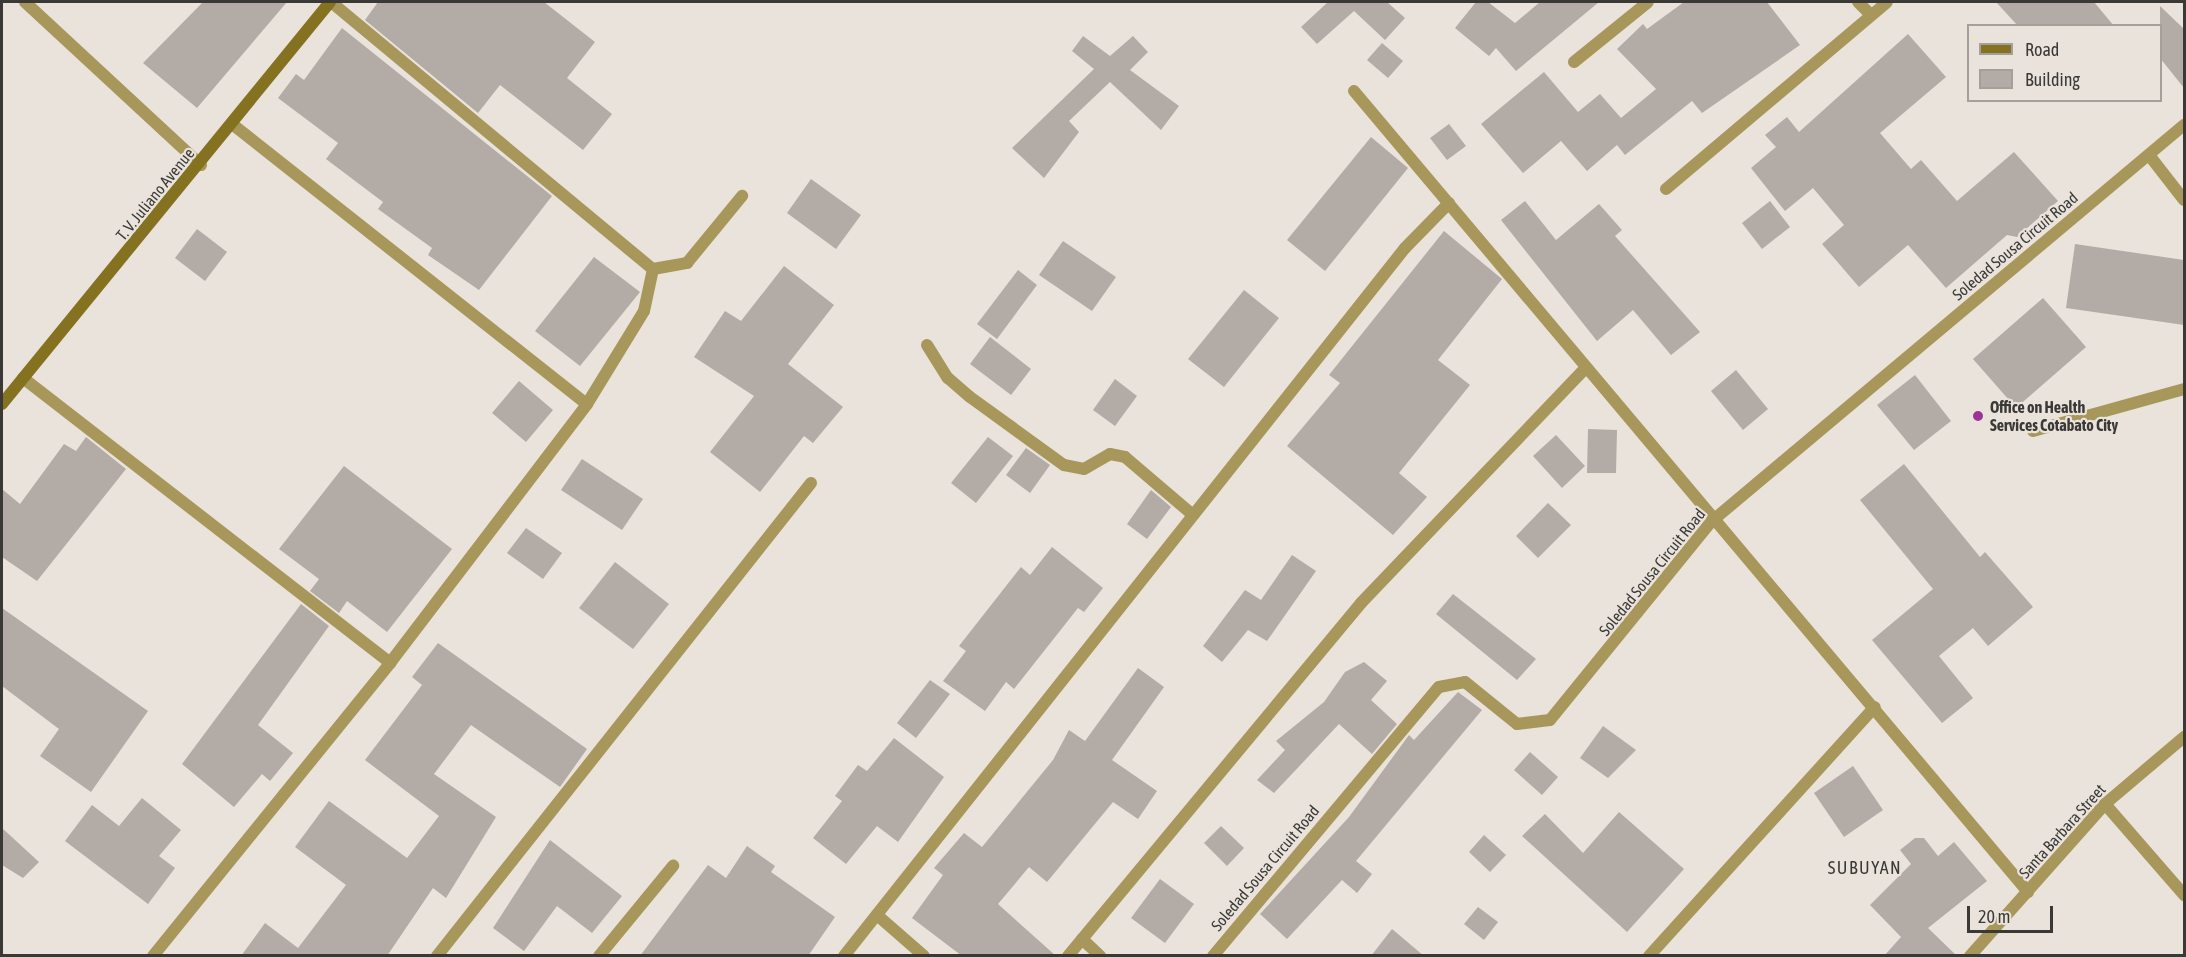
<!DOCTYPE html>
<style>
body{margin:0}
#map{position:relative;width:2186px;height:957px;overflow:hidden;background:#e9e3dc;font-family:"Asap Condensed",sans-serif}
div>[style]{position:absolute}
.building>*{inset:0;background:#b3aba6}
.service>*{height:12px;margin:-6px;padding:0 6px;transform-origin:6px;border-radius:6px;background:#a8975a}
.minor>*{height:12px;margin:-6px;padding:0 6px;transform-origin:6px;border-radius:6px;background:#a8975a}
.secondary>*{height:12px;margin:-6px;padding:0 6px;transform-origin:6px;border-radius:6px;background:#857221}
.dots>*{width:16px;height:16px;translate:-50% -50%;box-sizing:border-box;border:3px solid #e9e3dc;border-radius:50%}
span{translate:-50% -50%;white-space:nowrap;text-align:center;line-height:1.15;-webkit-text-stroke:4.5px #e9e3dc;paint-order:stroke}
.street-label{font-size:16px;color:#3b3936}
.poi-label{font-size:16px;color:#3b3936;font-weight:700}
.left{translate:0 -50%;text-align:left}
.neighbourhood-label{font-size:18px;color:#3b3936;letter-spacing:1.5px}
.frame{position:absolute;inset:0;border:3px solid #3b3936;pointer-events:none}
.legend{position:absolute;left:1967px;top:24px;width:195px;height:78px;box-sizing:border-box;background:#e9e3dc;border:2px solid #a39f9a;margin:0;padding:8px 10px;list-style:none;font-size:18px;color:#3b3936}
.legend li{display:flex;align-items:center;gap:12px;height:30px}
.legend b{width:30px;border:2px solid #a39f9a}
.scale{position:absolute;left:1967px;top:906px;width:86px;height:27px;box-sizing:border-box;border:3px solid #3b3936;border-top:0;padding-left:8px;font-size:18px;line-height:21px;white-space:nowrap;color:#3b3936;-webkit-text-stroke:4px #e9e3dc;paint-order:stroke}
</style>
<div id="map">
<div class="building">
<div style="clip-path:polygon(203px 2px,287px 2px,197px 108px,143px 63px)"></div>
<div style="clip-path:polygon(378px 2px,544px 2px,595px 42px,567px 78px,612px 114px,583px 150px,500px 85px,478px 113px,365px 20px)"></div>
<div style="clip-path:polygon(1328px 2px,1387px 2px,1405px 18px,1385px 40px,1354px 11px,1317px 44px,1301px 27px)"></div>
<div style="clip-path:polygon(1476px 2px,1488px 2px,1515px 23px,1540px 2px,1599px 2px,1516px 71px,1496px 48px,1489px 56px,1455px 28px)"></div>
<div style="clip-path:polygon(1684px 2px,1767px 2px,1800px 45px,1702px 113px,1692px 101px,1625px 155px,1617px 145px,1587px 171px,1561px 141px,1523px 173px,1481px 124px,1544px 72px,1578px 112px,1600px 94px,1621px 118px,1656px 89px,1617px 49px,1643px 24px,1647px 29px)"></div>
<div style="clip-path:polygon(1996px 2px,2094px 2px,2114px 26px,2018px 26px)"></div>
<div style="clip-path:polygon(2160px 6px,2184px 29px,2184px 88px,2160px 58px)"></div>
<div style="clip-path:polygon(342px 28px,552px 196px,479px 290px,428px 255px,432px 248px,378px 209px,383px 202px,326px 159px,338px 143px,278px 98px,296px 74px,304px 80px)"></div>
<div style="clip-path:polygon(1908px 34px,1946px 77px,1880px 133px,1911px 169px,1921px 160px,1957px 201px,2014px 152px,2058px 201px,2017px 237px,2007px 235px,1946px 288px,1908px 245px,1859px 287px,1822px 244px,1844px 225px,1813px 188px,1785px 211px,1751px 168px,1776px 147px,1765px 135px,1787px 117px,1799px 132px)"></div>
<div style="clip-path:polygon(1083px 36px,1110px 56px,1133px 36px,1148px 52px,1130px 70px,1179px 106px,1161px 130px,1110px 82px,1069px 121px,1079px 132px,1044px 178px,1012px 148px,1094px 69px,1072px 51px)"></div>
<div style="clip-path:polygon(1382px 43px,1403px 61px,1388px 78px,1367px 60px)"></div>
<div style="clip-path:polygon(1449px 124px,1466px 146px,1447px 160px,1430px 138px)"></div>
<div style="clip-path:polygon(1371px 137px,1408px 168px,1325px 271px,1287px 240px)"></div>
<div style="clip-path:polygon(811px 179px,861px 215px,836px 249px,787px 213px)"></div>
<div style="clip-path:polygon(1525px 201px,1556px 240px,1599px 204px,1622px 230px,1615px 236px,1700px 332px,1671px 355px,1633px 310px,1597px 341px,1501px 220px)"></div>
<div style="clip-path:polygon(1770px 201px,1790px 227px,1762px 249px,1742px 223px)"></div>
<div style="clip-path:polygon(197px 229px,227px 252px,205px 281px,175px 258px)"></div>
<div style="clip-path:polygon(1444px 231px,1502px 279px,1438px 360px,1470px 385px,1399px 473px,1427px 497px,1393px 535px,1287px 446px,1340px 383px,1329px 375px)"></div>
<div style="clip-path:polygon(1063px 241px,1116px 277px,1092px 311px,1039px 275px)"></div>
<div style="clip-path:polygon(2075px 244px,2184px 260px,2184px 325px,2066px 308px)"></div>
<div style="clip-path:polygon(594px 257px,640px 292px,580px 366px,535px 331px)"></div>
<div style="clip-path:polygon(784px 266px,834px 305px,788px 364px,843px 407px,813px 443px,804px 436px,760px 492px,710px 452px,754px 396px,694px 357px,725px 311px,741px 321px)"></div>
<div style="clip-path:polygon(1018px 270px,1037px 285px,997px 339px,977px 324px)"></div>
<div style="clip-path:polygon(1244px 290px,1279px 318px,1224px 387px,1188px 359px)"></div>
<div style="clip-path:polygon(2043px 298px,2086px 347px,2016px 408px,1973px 359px)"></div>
<div style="clip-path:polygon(990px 337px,1031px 369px,1011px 395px,970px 364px)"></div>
<div style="clip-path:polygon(1736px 370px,1768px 409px,1743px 430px,1711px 391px)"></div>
<div style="clip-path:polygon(1915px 375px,1951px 421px,1914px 450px,1877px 405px)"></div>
<div style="clip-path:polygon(1115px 379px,1137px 396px,1115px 426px,1093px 410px)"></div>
<div style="clip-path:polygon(519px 381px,553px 410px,526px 442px,492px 413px)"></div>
<div style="clip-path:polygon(1588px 429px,1617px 430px,1616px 473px,1587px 473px)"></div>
<div style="clip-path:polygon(1556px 435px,1585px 466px,1562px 488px,1533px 456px)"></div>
<div style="clip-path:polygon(86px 437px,126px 469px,37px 581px,2px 557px,2px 489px,20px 504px,64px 444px,76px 451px)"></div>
<div style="clip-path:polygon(988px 437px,1013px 456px,976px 503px,951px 483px)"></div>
<div style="clip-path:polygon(1026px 448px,1050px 465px,1030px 493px,1006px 475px)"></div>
<div style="clip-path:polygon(582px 459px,643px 499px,622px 530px,561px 490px)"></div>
<div style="clip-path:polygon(1904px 464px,1980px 557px,1985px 552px,2033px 607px,1988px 646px,1973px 628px,1939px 656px,1973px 698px,1942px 723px,1872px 640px,1933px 589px,1860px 500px)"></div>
<div style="clip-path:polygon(344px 466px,452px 549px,387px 632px,347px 601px,339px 613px,310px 591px,319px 579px,279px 549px)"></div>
<div style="clip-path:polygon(1151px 490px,1171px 507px,1147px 539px,1127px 524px)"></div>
<div style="clip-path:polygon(1548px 503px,1571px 525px,1538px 558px,1516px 536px)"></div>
<div style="clip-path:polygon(526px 528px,562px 553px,543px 579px,507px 553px)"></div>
<div style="clip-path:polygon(1052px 547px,1103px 588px,1084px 612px,1078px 608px,1014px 689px,1006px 682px,985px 711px,943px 681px,966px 651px,959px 646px,1021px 567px,1030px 575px)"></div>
<div style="clip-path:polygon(1292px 555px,1316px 571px,1267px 641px,1248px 630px,1222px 662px,1203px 646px,1245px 590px,1261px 600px)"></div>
<div style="clip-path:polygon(615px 562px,669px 604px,633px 649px,579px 608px)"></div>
<div style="clip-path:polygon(1453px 594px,1536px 659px,1517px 680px,1436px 614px)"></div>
<div style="clip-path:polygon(301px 604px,329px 626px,258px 725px,293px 753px,270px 781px,262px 774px,234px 807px,182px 764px)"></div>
<div style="clip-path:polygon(2px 608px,148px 711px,91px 792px,40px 756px,59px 729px,2px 686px)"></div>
<div style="clip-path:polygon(438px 643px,587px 749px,560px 787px,471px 725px,434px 774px,496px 817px,446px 898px,433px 888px,387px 956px,241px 956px,265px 923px,298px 948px,346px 885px,295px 847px,329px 801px,407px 858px,439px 816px,365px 760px,422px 685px,412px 677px)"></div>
<div style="clip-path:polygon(1364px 662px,1387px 681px,1371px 700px,1397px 724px,1372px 754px,1339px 724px,1274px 793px,1257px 780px,1285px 750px,1276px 741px,1324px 702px,1345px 672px)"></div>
<div style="clip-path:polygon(1138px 668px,1164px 687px,1112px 760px,1157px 791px,1138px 819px,1113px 802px,1047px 882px,1029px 867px,998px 904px,1056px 956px,962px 956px,912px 918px,943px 875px,934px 868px,964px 833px,982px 847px,1053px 760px,1069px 730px,1085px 741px)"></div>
<div style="clip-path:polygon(930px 680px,950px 694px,916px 738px,897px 723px)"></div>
<div style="clip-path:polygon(1458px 692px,1482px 710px,1356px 861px,1372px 874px,1357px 893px,1342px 880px,1287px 939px,1260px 914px,1349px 817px,1409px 735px,1414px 740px)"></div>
<div style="clip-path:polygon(1603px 726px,1636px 750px,1608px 778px,1580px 758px)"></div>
<div style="clip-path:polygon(894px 738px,944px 777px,898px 842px,877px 826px,846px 864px,813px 838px,842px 801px,835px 796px,858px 765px,867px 771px)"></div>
<div style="clip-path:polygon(1530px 752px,1558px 777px,1542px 795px,1514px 770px)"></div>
<div style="clip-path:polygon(1853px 766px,1883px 810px,1844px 837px,1814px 793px)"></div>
<div style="clip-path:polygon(142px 798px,181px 830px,159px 856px,175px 868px,148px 904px,65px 841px,92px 805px,119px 826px)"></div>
<div style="clip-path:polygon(1619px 812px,1684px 869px,1627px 932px,1522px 836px,1545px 814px,1583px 853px)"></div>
<div style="clip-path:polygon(1221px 826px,1244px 848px,1227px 866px,1204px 843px)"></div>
<div style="clip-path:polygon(2px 828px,39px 862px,23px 878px,2px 865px)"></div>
<div style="clip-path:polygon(1484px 835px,1506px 855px,1490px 872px,1469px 852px)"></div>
<div style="clip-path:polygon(1915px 838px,1924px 838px,1938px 856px,1954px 842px,1987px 881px,1928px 928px,1957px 956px,1884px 956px,1901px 937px,1870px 905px,1911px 864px,1900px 850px)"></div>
<div style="clip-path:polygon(550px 840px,622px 896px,592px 933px,557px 906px,524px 951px,493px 928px)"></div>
<div style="clip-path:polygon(747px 846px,775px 866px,771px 872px,835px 917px,808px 956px,640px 956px,708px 865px,726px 878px)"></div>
<div style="clip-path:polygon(1160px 879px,1194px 904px,1165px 943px,1131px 918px)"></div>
<div style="clip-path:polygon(1478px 907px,1498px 922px,1484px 940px,1464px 924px)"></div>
<div style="clip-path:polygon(1392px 929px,1424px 956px,1371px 956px)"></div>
</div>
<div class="service">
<div style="left:2033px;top:431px;width:157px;rotate:-15.5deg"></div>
</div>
<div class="minor">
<div style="left:25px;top:2px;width:240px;rotate:42.8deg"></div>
<div style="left:331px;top:2px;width:418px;rotate:39.7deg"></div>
<div style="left:653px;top:269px;width:35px;rotate:-10deg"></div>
<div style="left:687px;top:263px;width:87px;rotate:-50.6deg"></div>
<div style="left:1858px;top:2px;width:18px;rotate:45deg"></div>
<div style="left:1574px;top:62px;width:95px;rotate:-39deg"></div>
<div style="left:1354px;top:91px;width:1047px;rotate:49.92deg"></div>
<div style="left:232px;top:124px;width:452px;rotate:38.3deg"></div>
<div style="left:2149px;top:155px;width:57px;rotate:52.1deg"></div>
<div style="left:1666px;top:189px;width:289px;rotate:-40.2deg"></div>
<div style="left:927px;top:345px;width:39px;rotate:58deg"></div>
<div style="left:948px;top:378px;width:29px;rotate:41deg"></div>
<div style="left:970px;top:397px;width:116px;rotate:35.9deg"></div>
<div style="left:1064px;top:465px;width:20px;rotate:11deg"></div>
<div style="left:1084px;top:469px;width:30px;rotate:-30deg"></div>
<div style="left:1110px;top:454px;width:15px;rotate:11deg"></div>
<div style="left:1125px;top:457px;width:89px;rotate:40.5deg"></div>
<div style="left:23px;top:378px;width:465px;rotate:37.8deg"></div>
<div style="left:2105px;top:804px;width:121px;rotate:49deg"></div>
<div style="left:877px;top:915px;width:62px;rotate:41.1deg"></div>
<div style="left:1082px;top:939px;width:25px;rotate:43deg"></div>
<div style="left:153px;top:956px;width:377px;rotate:-51deg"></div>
<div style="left:390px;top:663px;width:325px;rotate:-52.7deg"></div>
<div style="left:587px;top:404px;width:109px;rotate:-58.5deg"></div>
<div style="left:644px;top:311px;width:43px;rotate:-77.9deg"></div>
<div style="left:437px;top:956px;width:603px;rotate:-51.67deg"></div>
<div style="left:599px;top:956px;width:117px;rotate:-50.6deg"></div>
<div style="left:844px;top:956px;width:903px;rotate:-51.61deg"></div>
<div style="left:1405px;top:248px;width:63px;rotate:-45.6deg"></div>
<div style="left:1068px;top:956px;width:459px;rotate:-50.3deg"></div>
<div style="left:1361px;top:603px;width:324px;rotate:-46.3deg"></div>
<div style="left:1213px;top:956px;width:351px;rotate:-50deg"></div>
<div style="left:1439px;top:687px;width:26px;rotate:-11deg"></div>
<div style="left:1465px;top:682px;width:67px;rotate:38.9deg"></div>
<div style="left:1517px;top:724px;width:33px;rotate:-7deg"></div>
<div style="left:1550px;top:720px;width:257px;rotate:-50.9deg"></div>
<div style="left:1712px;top:521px;width:616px;rotate:-40deg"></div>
<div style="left:1649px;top:956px;width:336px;rotate:-47.8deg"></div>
<div style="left:1970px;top:956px;width:203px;rotate:-48.4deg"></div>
<div style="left:2105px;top:804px;width:104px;rotate:-40.3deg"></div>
</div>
<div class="secondary">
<div style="left:2px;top:404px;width:519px;rotate:-50.79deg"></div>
</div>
<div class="dots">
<div style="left:1978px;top:416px;background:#9c3395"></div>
</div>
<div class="street-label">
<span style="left:155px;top:194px;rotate:-51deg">T. V. Juliano Avenue</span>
<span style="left:2015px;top:246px;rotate:-40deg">Soledad Sousa Circuit Road</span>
<span style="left:1652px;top:572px;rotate:-51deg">Soledad Sousa Circuit Road</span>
<span style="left:2062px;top:831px;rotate:-48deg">Santa Barbara Street</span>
<span style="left:1265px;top:868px;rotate:-50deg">Soledad Sousa Circuit Road</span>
</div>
<div class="poi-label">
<span class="left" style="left:1990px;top:416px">Office on Health<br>Services Cotabato City</span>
</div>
<div class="neighbourhood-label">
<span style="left:1865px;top:868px">SUBUYAN</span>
</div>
<div class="frame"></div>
<ul class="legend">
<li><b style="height:8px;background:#857221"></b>Road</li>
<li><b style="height:16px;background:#b3aba6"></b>Building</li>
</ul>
<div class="scale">20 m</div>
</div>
